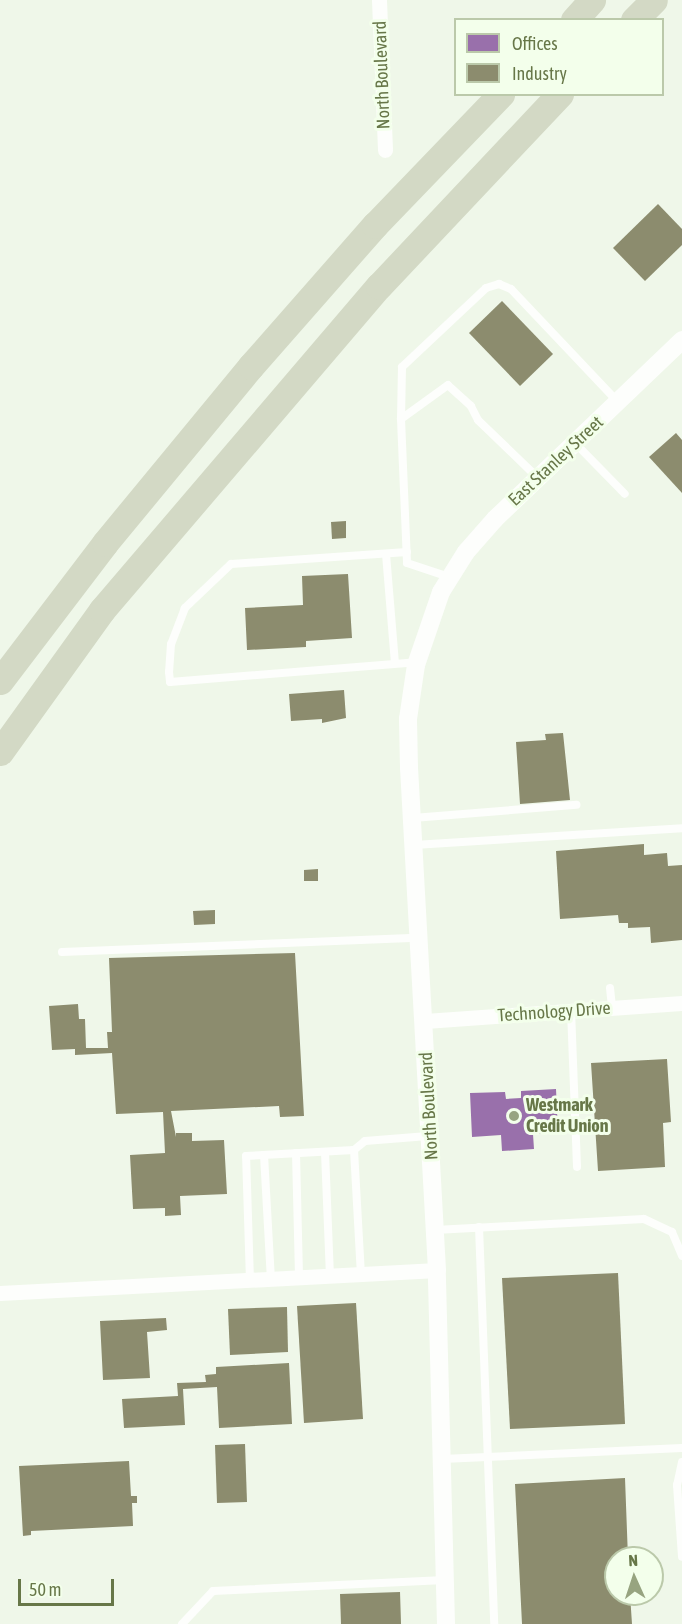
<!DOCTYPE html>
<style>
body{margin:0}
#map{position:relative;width:682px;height:1624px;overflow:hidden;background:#eff7e9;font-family:"Asap Condensed",sans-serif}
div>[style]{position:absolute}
.offices>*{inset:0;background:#9970ab}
.industry>*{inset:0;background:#8c8c6e}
.service>*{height:8px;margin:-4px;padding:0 4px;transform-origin:4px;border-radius:4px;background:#fdfefc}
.minor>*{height:15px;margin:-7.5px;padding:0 7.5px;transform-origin:7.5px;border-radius:7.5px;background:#fdfefc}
.tertiary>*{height:18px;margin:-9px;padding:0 9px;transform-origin:9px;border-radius:9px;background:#fdfefc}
.motorway>*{height:27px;margin:-13.5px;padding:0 13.5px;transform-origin:13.5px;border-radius:13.5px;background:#d3d9c5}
.dots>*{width:16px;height:16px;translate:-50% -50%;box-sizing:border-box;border:3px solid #f3ffeb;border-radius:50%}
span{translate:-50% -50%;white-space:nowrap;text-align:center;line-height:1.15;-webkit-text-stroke:6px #f3ffeb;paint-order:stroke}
.street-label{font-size:18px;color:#677748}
.poi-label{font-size:18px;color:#677748;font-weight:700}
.left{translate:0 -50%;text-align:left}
.legend{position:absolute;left:454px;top:18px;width:210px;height:78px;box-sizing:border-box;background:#f3ffeb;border:2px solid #bbc9aa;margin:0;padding:8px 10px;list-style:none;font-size:18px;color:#677748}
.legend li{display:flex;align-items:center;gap:12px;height:30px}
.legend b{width:30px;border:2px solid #bbc9aa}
.north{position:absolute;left:604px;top:1546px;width:60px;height:60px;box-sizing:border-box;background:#f3ffeb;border:2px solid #bbc9aa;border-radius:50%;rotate:357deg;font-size:16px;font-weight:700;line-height:24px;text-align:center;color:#677748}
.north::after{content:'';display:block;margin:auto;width:21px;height:27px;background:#97a480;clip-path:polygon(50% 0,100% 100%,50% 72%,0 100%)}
.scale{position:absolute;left:18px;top:1579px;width:96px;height:27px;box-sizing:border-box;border:3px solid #677748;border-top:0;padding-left:8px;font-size:18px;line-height:21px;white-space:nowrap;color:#677748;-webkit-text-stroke:4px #f3ffeb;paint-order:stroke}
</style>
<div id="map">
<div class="offices">
<div style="clip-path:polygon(556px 1089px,558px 1133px,533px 1134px,534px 1149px,502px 1151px,501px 1135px,472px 1137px,470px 1093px,505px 1092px,506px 1099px,521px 1098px,521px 1091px)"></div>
</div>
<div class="industry">
<div style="clip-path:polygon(658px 204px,682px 229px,682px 245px,645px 281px,613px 248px)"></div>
<div style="clip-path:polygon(502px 301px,553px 354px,520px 386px,469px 333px)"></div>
<div style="clip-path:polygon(676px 433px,682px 440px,682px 493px,649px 457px)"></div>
<div style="clip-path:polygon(346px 521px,346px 538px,332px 539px,331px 522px)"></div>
<div style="clip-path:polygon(348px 574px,352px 638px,306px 641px,306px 647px,247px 650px,245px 608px,303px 605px,302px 576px)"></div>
<div style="clip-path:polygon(344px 690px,346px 718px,322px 723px,322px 719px,291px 721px,289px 694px)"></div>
<div style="clip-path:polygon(563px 733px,570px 800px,520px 804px,516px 742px,546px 740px,545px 734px)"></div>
<div style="clip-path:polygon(644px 844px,644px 855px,667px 853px,668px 866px,682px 865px,682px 940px,651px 943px,650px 927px,628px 928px,628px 923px,619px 923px,618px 915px,560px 919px,556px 851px)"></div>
<div style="clip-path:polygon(318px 869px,318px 881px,304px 881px,304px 870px)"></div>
<div style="clip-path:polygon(215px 910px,215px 924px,194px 925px,193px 911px)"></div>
<div style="clip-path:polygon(295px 953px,304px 1116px,280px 1117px,279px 1106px,171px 1111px,176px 1137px,176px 1133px,192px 1133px,192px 1141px,224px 1140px,227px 1194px,180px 1196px,181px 1215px,165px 1216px,165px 1208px,133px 1209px,130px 1155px,165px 1153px,163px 1112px,116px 1114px,112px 1053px,75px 1055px,75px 1049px,52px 1050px,49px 1006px,78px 1004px,79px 1019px,85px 1019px,86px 1048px,108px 1048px,107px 1032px,112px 1032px,109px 958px)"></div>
<div style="clip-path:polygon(667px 1059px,671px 1122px,663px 1123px,665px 1167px,598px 1171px,591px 1063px)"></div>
<div style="clip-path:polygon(618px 1273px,625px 1424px,510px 1429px,502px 1278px)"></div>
<div style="clip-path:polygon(356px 1303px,363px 1419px,304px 1423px,297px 1306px)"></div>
<div style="clip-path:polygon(287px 1307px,288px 1352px,230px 1355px,228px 1309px)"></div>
<div style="clip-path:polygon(166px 1318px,167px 1330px,147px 1332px,150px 1378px,103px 1380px,100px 1321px)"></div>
<div style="clip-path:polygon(289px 1363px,292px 1424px,219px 1428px,217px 1387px,183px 1389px,185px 1425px,124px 1428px,122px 1399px,178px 1396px,177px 1383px,206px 1382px,205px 1375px,216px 1374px,216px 1367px)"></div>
<div style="clip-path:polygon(245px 1444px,247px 1502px,217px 1503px,215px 1445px)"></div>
<div style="clip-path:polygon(129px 1461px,131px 1496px,137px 1496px,137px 1503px,132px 1503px,133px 1526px,31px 1531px,31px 1535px,23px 1536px,19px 1466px)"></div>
<div style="clip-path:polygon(625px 1478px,628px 1558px,616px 1558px,616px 1594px,630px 1594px,632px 1624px,522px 1624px,515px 1484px)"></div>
<div style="clip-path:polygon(400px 1592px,401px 1624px,341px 1624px,340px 1594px)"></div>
</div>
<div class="service">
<div style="left:401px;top:419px;width:144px;rotate:87.6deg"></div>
<div style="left:407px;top:563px;width:44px;rotate:18.4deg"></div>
<div style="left:575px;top:443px;width:71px;rotate:45.6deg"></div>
<div style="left:537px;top:477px;width:82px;rotate:-136deg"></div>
<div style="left:478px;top:420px;width:16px;rotate:-117deg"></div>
<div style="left:471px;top:406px;width:31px;rotate:-138deg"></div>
<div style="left:448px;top:385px;width:58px;rotate:144.1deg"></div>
<div style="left:401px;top:419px;width:52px;rotate:-88.9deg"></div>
<div style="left:402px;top:367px;width:115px;rotate:-43.2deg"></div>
<div style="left:486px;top:288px;width:14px;rotate:-17deg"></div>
<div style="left:499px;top:284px;width:13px;rotate:23deg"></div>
<div style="left:511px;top:289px;width:156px;rotate:46.6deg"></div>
<div style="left:407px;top:552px;width:176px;rotate:176.1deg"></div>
<div style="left:231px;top:564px;width:64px;rotate:136.3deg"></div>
<div style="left:185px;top:608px;width:39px;rotate:111deg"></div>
<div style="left:171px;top:644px;width:28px;rotate:94deg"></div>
<div style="left:169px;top:672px;width:10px;rotate:84deg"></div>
<div style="left:170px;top:682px;width:247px;rotate:-4.6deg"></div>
<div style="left:386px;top:554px;width:109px;rotate:85.3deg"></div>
<div style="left:413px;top:818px;width:164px;rotate:-4.6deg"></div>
<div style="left:414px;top:845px;width:269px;rotate:-3.6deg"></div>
<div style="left:62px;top:952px;width:355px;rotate:-2.3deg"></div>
<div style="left:610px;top:988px;width:20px;rotate:84deg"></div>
<div style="left:571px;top:1010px;width:157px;rotate:87.8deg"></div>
<div style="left:354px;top:1150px;width:125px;rotate:86.8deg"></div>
<div style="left:325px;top:1152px;width:124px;rotate:87.7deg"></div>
<div style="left:296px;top:1153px;width:125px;rotate:88.6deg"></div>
<div style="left:264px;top:1155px;width:124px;rotate:86.8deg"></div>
<div style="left:479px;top:1227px;width:397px;rotate:87.8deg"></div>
<div style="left:435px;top:1230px;width:209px;rotate:-3deg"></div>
<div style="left:644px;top:1219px;width:31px;rotate:25deg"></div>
<div style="left:672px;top:1232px;width:26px;rotate:67deg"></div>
<div style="left:250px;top:1281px;width:125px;rotate:-91.8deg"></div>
<div style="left:246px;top:1156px;width:108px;rotate:-3.2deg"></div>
<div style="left:354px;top:1150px;width:14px;rotate:-39deg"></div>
<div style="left:365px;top:1141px;width:63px;rotate:-4.5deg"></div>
<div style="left:442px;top:1459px;width:240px;rotate:-2.6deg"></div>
<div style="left:682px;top:1462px;width:24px;rotate:102deg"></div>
<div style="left:677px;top:1485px;width:72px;rotate:86deg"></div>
<div style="left:182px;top:1624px;width:45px;rotate:-46.8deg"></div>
<div style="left:213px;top:1591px;width:232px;rotate:-2.7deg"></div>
</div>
<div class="minor">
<div style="left:379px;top:0;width:150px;rotate:87.7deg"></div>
<div style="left:425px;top:1021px;width:258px;rotate:-4deg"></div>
<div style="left:0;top:1293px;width:438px;rotate:-3deg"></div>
</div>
<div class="tertiary">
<div style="left:446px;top:1624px;width:354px;rotate:-91.5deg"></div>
<div style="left:437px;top:1270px;width:503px;rotate:-93.19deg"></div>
<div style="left:409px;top:768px;width:49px;rotate:-91.2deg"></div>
<div style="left:408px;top:719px;width:55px;rotate:-81.6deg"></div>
<div style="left:416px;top:665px;width:77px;rotate:-71.1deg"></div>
<div style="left:441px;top:592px;width:47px;rotate:-58deg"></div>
<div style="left:466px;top:552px;width:44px;rotate:-48.7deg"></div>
<div style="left:495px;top:519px;width:259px;rotate:-43.7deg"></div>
</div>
<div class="motorway">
<div style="left:574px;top:20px;width:27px;rotate:-48deg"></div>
<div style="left:634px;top:20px;width:28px;rotate:-45deg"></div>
<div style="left:0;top:681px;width:173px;rotate:-52.7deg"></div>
<div style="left:105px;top:543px;width:229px;rotate:-50.5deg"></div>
<div style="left:251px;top:366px;width:188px;rotate:-48.7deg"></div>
<div style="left:375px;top:225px;width:182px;rotate:-46.1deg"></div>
<div style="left:0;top:752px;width:175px;rotate:-54.3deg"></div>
<div style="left:102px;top:610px;width:426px;rotate:-49.5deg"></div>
<div style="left:379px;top:286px;width:264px;rotate:-46.7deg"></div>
</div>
<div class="dots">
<div style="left:514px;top:1116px;background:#97a480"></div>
</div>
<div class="street-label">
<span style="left:382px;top:75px;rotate:-92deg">North Boulevard</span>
<span style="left:556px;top:461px;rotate:-43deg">East Stanley Street</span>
<span style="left:554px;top:1012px;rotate:-4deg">Technology Drive</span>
<span style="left:429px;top:1106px;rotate:-93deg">North Boulevard</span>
</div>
<div class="poi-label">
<span class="left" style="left:526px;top:1116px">Westmark<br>Credit Union</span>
</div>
<ul class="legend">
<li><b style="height:16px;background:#9970ab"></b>Offices</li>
<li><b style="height:16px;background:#8c8c6e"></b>Industry</li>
</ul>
<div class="north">N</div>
<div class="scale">50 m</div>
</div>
